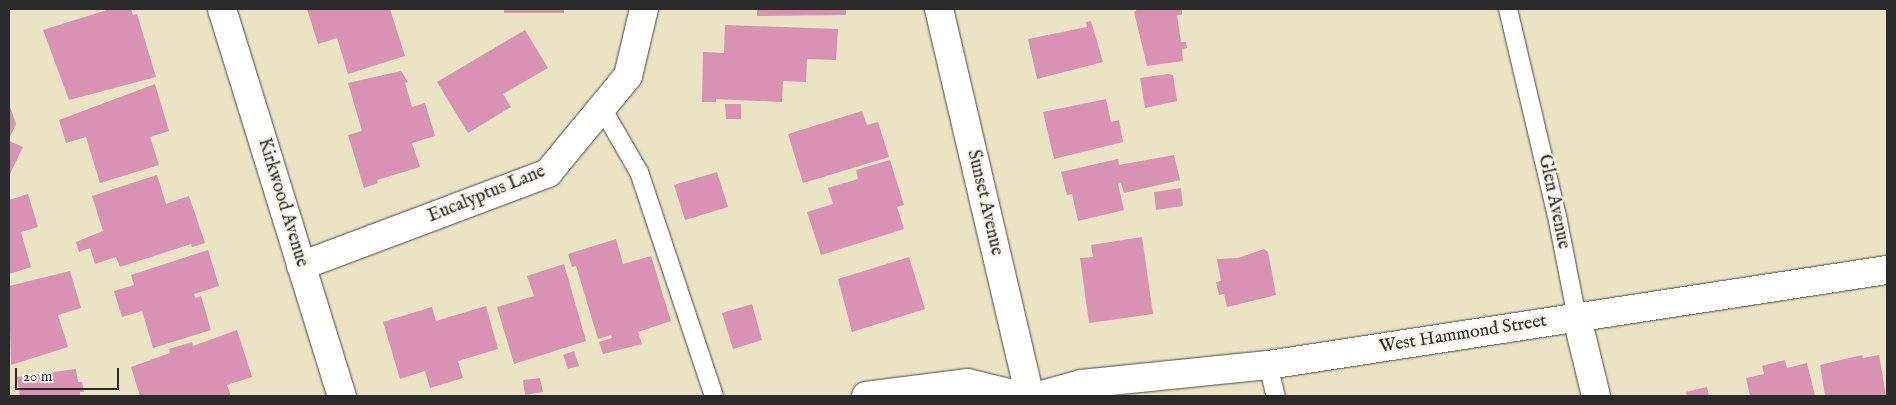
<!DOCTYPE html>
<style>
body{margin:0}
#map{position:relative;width:1896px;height:405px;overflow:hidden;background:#eae4c5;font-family:"IM FELL English",serif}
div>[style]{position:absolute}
.building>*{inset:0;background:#d893b2}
.roads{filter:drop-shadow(0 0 1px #484742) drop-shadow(0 0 1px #484742)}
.service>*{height:18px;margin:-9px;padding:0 9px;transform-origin:9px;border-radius:9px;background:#fff}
.minor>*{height:28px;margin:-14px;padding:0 14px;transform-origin:14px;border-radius:14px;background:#fff}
.tertiary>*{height:28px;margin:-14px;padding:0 14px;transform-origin:14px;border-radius:14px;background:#fff}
span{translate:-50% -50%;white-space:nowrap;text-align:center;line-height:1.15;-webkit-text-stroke:5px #f7f3e8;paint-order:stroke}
.street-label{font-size:18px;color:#2b2b2b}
.frame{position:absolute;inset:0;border:10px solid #2b2b2b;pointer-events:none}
.scale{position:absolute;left:15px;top:368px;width:104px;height:22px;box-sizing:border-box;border:2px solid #2b2b2b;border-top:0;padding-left:6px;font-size:15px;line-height:18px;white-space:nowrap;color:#2b2b2b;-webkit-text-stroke:4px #f7f3e8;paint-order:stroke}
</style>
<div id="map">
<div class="building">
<div style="clip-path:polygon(110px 9px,131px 9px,133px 15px,137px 14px,156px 77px,69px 100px,43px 30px)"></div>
<div style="clip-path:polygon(307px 9px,390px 9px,405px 56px,348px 74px,337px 38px,318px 44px)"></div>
<div style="clip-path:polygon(504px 9px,564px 9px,564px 13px,504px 13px)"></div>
<div style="clip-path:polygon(757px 9px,846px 9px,846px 15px,757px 16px)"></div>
<div style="clip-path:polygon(1138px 9px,1182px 9px,1182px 15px,1177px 15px,1181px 42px,1186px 42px,1187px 48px,1182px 49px,1183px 61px,1147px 66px,1134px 12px)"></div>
<div style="clip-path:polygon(1091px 21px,1103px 62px,1037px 79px,1028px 39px,1087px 27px,1086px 22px)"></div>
<div style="clip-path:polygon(725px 25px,838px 29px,836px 60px,807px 59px,806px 82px,783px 81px,782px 102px,716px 99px,716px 102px,702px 102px,703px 52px,724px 53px)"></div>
<div style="clip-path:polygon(525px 30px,548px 68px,503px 94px,511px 107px,468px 133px,437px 82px)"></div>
<div style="clip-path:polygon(401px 71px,408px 82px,405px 83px,412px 107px,425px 103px,435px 136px,412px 143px,420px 167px,377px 180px,378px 183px,364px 188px,348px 135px,362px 131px,348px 83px)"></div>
<div style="clip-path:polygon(1168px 74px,1173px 75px,1177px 101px,1145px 108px,1140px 78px)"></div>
<div style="clip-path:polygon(155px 84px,169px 131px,150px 137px,159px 165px,100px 183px,86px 137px,66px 143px,59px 120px)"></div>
<div style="clip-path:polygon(1106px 99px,1111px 122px,1119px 120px,1123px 142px,1054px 159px,1043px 112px)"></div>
<div style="clip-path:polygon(9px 104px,16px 124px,9px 139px)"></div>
<div style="clip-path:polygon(725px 104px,741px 104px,741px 119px,726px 119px)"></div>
<div style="clip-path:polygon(862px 111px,867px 125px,878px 122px,889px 157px,803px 183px,788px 134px)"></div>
<div style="clip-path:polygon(9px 141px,23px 147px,9px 176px)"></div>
<div style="clip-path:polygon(1174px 155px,1180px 180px,1124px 193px,1121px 183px,1118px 184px,1124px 210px,1078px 221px,1072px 194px,1067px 195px,1061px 172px,1118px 159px,1119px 165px)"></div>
<div style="clip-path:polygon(890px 160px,904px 205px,897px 207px,904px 229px,821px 255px,807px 212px,833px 204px,828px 188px,858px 179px,856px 170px)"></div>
<div style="clip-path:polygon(717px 172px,728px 207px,685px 220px,674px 185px)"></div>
<div style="clip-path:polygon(157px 175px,166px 204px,189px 196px,205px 243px,192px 247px,191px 244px,120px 267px,116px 257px,95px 264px,90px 248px,79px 252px,76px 242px,103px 231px,92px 196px)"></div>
<div style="clip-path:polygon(1181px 188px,1183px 206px,1156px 210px,1154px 192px)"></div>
<div style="clip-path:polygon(28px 194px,38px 227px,21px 232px,31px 267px,9px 274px,9px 200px)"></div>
<div style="clip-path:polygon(1142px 237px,1153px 314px,1089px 323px,1080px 258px,1093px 257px,1091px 245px)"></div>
<div style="clip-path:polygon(616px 239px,623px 264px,651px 256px,671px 321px,638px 332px,642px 344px,603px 354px,599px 342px,612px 338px,611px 335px,598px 339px,576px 266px,572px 267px,568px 254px)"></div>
<div style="clip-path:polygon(1264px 249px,1268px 252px,1276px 295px,1227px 307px,1224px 294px,1219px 295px,1216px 282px,1221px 281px,1217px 259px,1238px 258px)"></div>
<div style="clip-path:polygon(208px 250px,219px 286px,194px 294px,195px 298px,201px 296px,211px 330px,153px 348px,142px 311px,122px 317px,114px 291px,134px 285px,131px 275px)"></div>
<div style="clip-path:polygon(909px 257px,925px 309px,852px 332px,838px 279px)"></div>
<div style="clip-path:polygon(564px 264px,586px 341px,514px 364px,497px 307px,534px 296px,527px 276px)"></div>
<div style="clip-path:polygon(70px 271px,81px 308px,58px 315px,68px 347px,11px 365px,9px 286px)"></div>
<div style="clip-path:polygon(752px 304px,762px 340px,733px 349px,722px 313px)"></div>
<div style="clip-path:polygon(486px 306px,498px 349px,458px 361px,463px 378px,430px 388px,425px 371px,400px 379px,383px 322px,432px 307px,436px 321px)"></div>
<div style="clip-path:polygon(237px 330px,252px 377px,227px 385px,231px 396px,140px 396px,131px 367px,170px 353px,169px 349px,192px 342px,193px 346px)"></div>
<div style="clip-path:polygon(574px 351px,579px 366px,568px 369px,563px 355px)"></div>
<div style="clip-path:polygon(1862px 355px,1863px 358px,1879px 355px,1886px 396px,1825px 396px,1820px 365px)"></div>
<div style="clip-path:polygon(1785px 360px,1787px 368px,1807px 363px,1815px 396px,1750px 396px,1746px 378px,1764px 374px,1762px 366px)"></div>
<div style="clip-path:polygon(76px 369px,78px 382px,82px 382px,84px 392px,80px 392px,80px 396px,20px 396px,17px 377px)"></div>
<div style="clip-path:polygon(540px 378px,543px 392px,525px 395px,523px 380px)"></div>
<div style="clip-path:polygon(1707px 387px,1709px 396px,1687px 396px,1686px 392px)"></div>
</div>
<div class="roads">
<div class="service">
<div style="left:1508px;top:9px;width:218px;rotate:76.7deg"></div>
<div style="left:1558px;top:221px;width:99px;rotate:78.9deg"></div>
<div style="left:602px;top:108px;width:74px;rotate:60deg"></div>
<div style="left:639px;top:172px;width:236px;rotate:71.5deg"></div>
<div style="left:1268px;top:365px;width:32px;rotate:76deg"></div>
</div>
<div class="minor">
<div style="left:222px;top:9px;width:405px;rotate:72.8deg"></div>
<div style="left:939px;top:9px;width:398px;rotate:76.8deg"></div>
<div style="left:301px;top:266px;width:264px;rotate:-20.6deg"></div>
<div style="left:548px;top:173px;width:126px;rotate:-50.5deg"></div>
<div style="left:628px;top:76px;width:69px;rotate:-76.6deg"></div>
<div style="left:1577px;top:318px;width:80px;rotate:76.3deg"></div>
<div style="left:1038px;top:396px;width:45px;rotate:-15.6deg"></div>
<div style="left:1081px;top:384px;width:188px;rotate:-5.8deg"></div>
<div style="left:1268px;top:365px;width:626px;rotate:-8.73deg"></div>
</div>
<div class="tertiary">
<div style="left:866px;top:396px;width:103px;rotate:-7.3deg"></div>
<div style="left:968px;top:383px;width:55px;rotate:13.8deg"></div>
</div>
</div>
<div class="street-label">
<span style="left:487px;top:195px;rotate:-22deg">Eucalyptus Lane</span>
<span style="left:1553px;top:202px;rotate:78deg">Glen Avenue</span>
<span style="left:282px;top:203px;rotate:73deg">Kirkwood Avenue</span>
<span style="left:984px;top:203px;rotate:77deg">Sunset Avenue</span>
<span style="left:1463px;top:335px;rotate:-9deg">West Hammond Street</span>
</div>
<div class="frame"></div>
<div class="scale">20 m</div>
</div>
